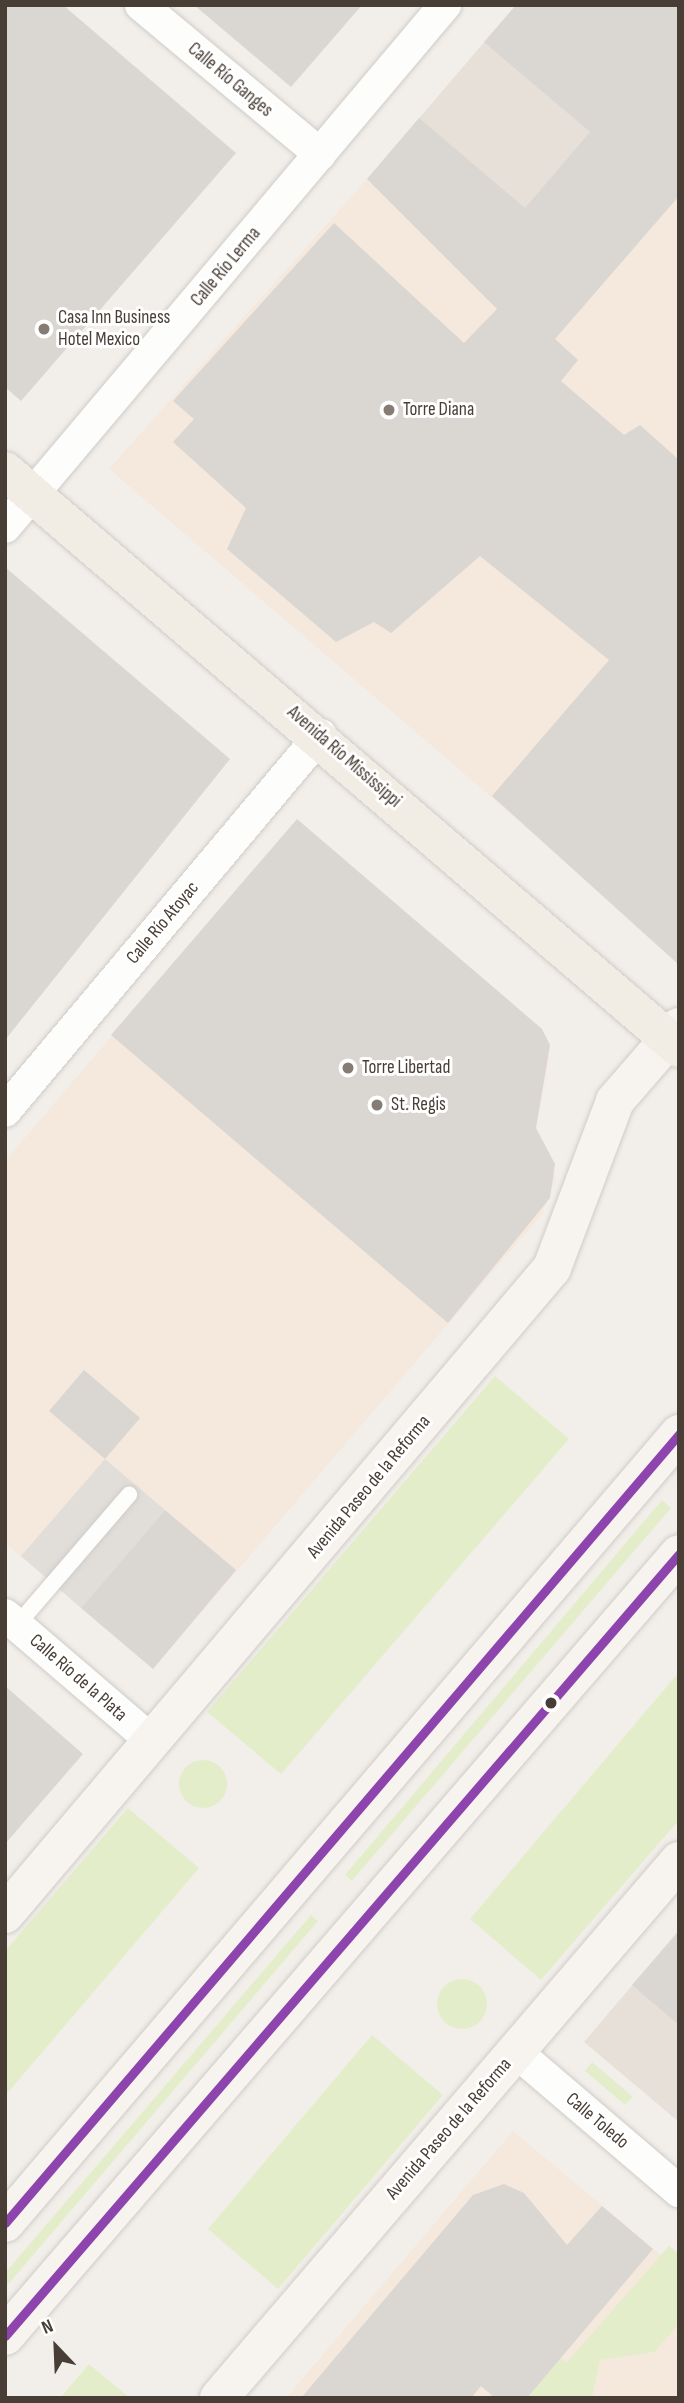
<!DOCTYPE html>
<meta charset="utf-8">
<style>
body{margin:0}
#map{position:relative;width:684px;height:2403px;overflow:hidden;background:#f2efeb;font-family:"Sofia Sans Condensed",sans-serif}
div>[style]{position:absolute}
.residential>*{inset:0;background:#e6e0d8}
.commercial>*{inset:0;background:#f5e8dd}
.green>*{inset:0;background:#e4edca}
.round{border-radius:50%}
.parking>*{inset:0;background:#e1deda}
.building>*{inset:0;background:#dad6d2}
.roads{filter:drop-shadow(0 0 2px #d0ccc8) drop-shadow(0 0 2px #d0ccc8)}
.lane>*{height:16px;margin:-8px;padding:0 8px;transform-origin:8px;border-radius:8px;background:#fdfdfc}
.street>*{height:32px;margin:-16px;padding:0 16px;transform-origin:16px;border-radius:16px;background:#fdfdfc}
.secondary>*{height:38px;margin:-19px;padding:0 19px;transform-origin:19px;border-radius:19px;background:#f7f4ef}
.primary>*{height:38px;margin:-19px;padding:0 19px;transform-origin:19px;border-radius:19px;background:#f1ece4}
.bus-1>*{height:9px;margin:-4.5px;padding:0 4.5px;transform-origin:4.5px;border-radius:4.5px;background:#8e44ad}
.dots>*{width:19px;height:19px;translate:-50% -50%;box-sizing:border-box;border:4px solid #fff;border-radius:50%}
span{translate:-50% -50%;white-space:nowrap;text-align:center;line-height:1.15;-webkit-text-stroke:6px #fff;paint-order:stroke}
.street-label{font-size:19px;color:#483e36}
.poi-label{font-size:19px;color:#483e36}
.left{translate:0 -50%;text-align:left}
.frame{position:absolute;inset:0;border:7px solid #483e36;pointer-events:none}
.north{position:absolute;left:21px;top:2312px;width:70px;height:70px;-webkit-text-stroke:5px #fff;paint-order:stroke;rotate:337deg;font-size:19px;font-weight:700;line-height:28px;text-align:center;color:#483e36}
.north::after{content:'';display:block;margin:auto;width:24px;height:32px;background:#483e36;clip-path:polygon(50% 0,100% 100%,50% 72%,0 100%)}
</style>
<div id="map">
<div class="residential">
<div style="clip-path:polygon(516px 5px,679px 5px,555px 339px,367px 179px)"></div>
<div style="clip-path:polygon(679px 1930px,679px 2122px,584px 2042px)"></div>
</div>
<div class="commercial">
<div style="clip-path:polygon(679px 91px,679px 958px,109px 469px,367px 179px,554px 338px)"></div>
<div style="clip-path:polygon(297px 819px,542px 1029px,549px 1059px,536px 1128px,556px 1179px,542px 1214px,153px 1669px,5px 1543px,5px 1161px)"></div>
<div style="clip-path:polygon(513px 2131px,661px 2255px,669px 2246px,679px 2254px,679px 2398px,286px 2398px)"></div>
</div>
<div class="green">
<div style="clip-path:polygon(495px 1376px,569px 1439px,281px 1774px,207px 1712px)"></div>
<div style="clip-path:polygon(662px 1500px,671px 1508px,352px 1881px,345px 1875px)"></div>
<div style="clip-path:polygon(679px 1672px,679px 1820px,541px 1980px,470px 1919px)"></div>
<div class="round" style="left:179px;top:1760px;width:48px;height:48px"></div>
<div style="clip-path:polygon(128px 1808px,199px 1868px,5px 2096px,5px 1951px)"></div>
<div style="clip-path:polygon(311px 1915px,318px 1921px,5px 2288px,5px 2273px)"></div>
<div class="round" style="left:437px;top:1979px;width:50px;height:50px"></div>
<div style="clip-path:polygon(372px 2035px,443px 2095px,278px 2289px,208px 2229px)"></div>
<div style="clip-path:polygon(592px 2062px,633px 2097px,625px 2105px,585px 2071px)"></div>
<div style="clip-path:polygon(669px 2246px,679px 2254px,679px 2324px,654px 2352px,600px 2360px,592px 2398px,527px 2398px,561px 2358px,566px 2363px)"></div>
<div style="clip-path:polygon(89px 2364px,130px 2398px,60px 2398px)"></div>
</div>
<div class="parking">
<div style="clip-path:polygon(105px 1459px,165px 1510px,81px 1608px,21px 1556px)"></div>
</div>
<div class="building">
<div style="clip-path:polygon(5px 5px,63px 5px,236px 153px,21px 401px,5px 387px)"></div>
<div style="clip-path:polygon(194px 5px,362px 5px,291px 87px)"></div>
<div style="clip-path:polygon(516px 5px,679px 5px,679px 196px,555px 339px,578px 360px,561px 381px,624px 435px,640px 425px,679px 460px,679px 965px,492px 796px,609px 660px,480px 556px,391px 633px,374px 622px,336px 642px,227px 549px,246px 508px,173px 442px,194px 419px,173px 401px,334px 223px,464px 343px,497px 309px,367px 179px,419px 118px,525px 208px,590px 132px,484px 42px)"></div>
<div style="clip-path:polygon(5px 567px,230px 759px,5px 1040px)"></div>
<div style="clip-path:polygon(297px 819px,542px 1029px,550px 1045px,536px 1128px,555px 1164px,550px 1198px,448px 1323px,111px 1035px)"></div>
<div style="clip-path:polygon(84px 1370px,140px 1418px,105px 1459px,49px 1411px)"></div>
<div style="clip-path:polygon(165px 1510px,236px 1570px,153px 1669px,81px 1608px)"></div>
<div style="clip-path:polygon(5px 1686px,83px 1754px,5px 1844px)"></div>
<div style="clip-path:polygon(679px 1931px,679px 2025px,632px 1985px)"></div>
<div style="clip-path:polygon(504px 2184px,524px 2193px,567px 2245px,602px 2206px,653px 2249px,527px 2398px,495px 2398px,481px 2386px,471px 2398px,301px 2398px,473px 2195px)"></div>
</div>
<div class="roads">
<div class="lane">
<div style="left:17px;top:1625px;width:172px;rotate:-49.3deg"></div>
</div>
<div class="street">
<div style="left:141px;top:5px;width:233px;rotate:39.8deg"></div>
<div style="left:5px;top:527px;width:683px;rotate:-49.87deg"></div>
<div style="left:5px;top:1111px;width:491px;rotate:-50deg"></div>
<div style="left:5px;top:1615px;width:192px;rotate:40.6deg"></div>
<div style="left:515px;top:2051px;width:216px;rotate:40.5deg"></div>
</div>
<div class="secondary">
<div style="left:5px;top:1914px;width:846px;rotate:-49.74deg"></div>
<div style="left:552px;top:1268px;width:178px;rotate:-69.3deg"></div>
<div style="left:615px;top:1101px;width:98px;rotate:-49.1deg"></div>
<div style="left:5px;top:2223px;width:1038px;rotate:-49.49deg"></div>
<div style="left:5px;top:2336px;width:1032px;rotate:-49.24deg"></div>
<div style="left:219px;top:2398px;width:707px;rotate:-49.42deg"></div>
</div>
<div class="primary">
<div style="left:5px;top:471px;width:887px;rotate:40.57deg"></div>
</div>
</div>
<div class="bus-1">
<div style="left:5px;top:2223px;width:1038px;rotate:-49.49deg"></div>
<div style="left:5px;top:2336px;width:1032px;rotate:-49.24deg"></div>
</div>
<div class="dots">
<div style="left:44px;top:329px;background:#847c75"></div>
<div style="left:389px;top:410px;background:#847c75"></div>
<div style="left:348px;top:1068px;background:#847c75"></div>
<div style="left:377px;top:1105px;background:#847c75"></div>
<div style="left:551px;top:1703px;background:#483e36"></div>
</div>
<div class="street-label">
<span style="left:230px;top:80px;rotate:40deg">Calle Río Ganges</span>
<span style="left:226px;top:267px;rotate:-50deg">Calle Río Lerma</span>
<span style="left:344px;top:757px;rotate:41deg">Avenida Río Mississippi</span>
<span style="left:163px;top:923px;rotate:-50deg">Calle Río Atoyac</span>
<span style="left:369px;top:1487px;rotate:-50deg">Avenida Paseo de la Reforma</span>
<span style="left:78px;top:1678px;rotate:41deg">Calle Río de la Plata</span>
<span style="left:597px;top:2121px;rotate:40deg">Calle Toledo</span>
<span style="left:449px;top:2129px;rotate:-49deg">Avenida Paseo de la Reforma</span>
</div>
<div class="poi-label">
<span class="left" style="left:58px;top:329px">Casa Inn Business<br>Hotel Mexico</span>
<span class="left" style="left:403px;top:410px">Torre Diana</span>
<span class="left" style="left:362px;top:1068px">Torre Libertad</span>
<span class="left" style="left:391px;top:1105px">St. Regis</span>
</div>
<div class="frame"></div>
<div class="north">N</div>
</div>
